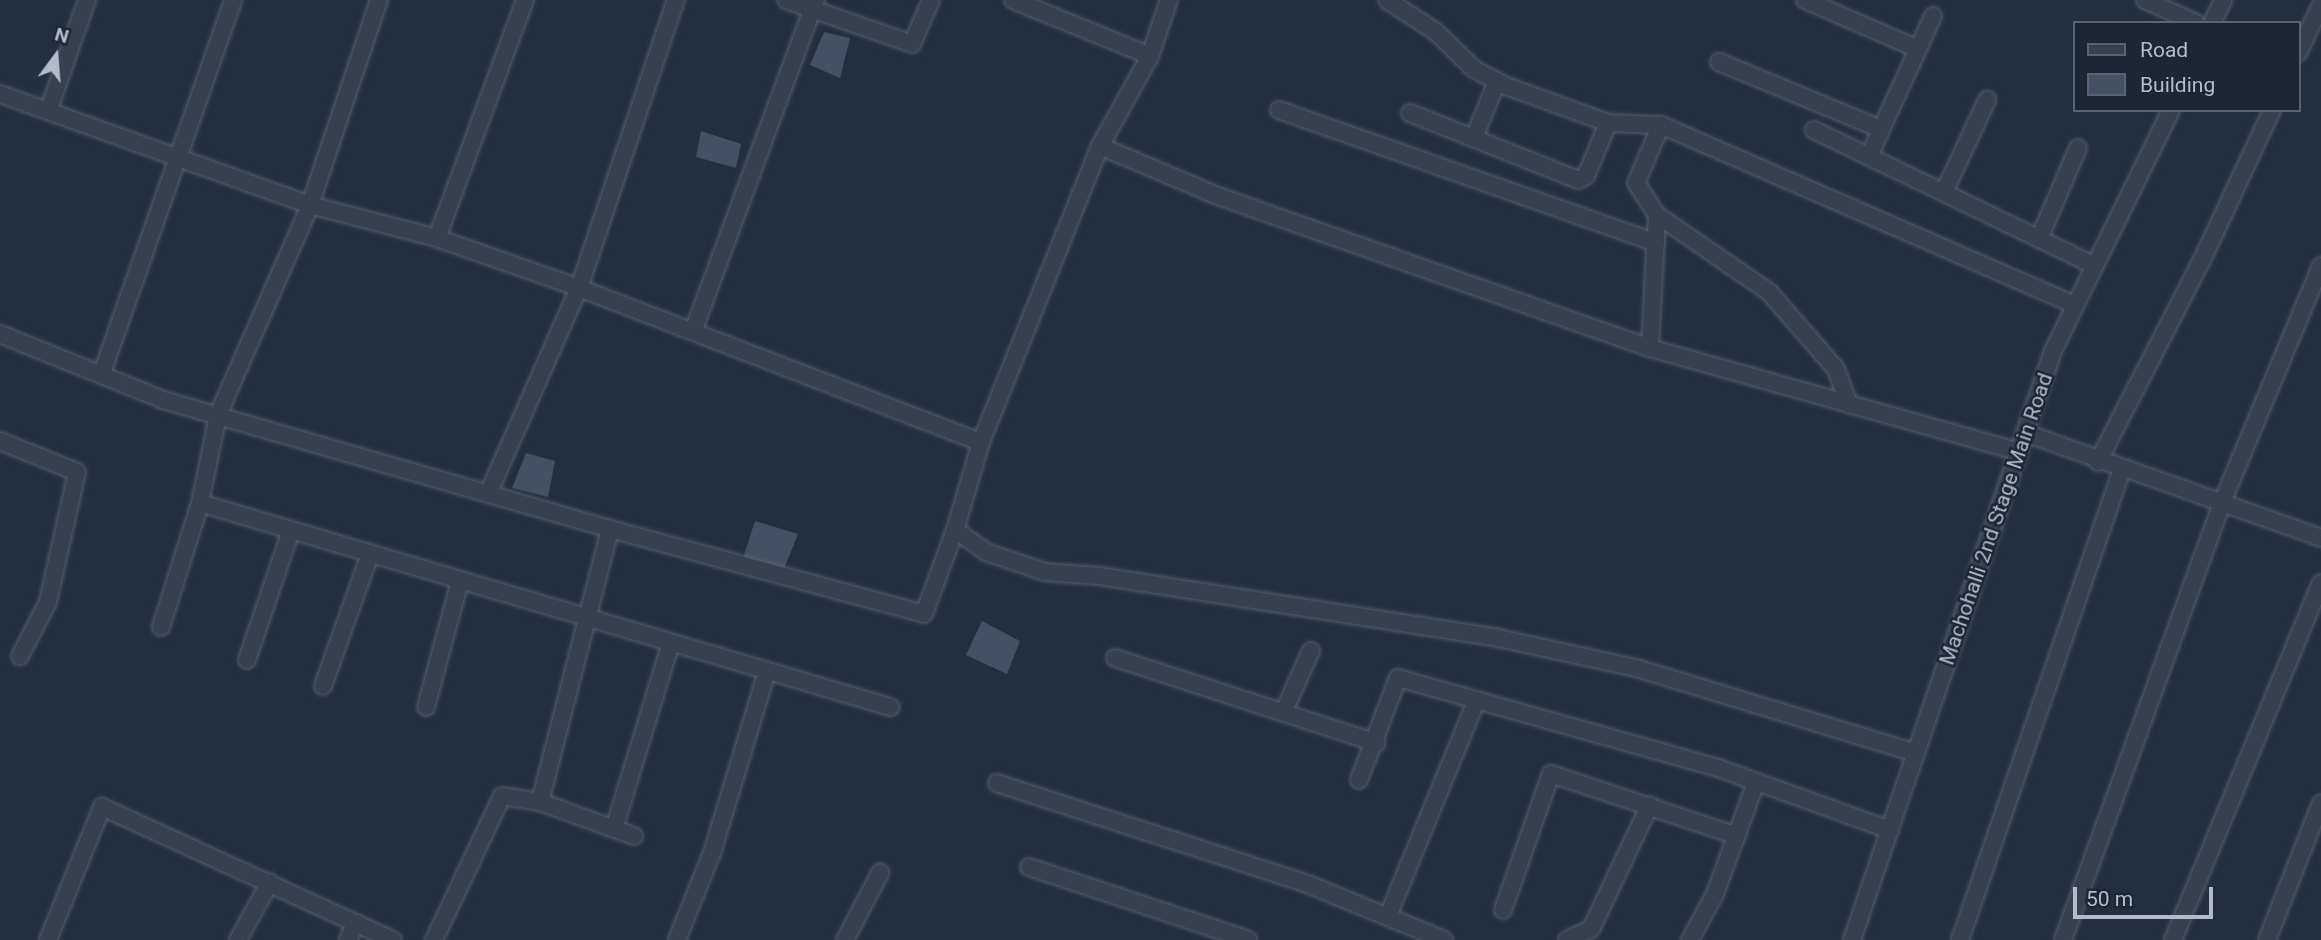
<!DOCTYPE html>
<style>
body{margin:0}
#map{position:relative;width:2321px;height:940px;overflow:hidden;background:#242f3e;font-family:Roboto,sans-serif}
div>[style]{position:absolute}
.building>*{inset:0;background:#455162}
.roads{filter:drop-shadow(0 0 2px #565f6c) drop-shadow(0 0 2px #565f6c)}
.minor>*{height:16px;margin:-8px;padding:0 8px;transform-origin:8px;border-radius:8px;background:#38414e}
span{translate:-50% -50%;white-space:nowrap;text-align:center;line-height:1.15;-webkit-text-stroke:5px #1d2633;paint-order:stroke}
.street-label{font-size:21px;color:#b4bcc9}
.legend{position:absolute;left:2073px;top:21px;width:228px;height:91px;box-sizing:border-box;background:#1d2633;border:2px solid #59626f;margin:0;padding:9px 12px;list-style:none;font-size:21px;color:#b4bcc9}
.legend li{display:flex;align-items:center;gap:14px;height:35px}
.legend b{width:35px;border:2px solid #59626f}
.north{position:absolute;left:21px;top:21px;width:70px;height:70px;-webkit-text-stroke:5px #1d2633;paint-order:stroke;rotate:16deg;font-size:19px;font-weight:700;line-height:28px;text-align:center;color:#b4bcc9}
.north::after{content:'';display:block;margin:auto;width:24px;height:32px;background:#b4bcc9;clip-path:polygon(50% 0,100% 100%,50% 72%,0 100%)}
.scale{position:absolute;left:2073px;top:887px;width:140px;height:32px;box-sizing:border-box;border:4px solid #b4bcc9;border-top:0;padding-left:9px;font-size:21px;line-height:24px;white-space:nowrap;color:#b4bcc9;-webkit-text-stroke:5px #1d2633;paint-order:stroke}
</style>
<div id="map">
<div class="building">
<div style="clip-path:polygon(824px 32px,850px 38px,840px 78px,810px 65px)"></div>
<div style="clip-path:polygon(701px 131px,741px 144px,736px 168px,696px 157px)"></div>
<div style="clip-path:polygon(526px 453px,555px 461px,548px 497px,512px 488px)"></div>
<div style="clip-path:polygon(755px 521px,798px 534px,784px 569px,743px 558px)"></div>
<div style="clip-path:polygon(982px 621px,1020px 641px,1007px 674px,966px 655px)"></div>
</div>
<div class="roads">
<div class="minor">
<div style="left:786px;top:0;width:133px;rotate:19.2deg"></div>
<div style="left:912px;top:44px;width:48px;rotate:-66.6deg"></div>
<div style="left:1013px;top:0;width:148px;rotate:22.2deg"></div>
<div style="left:1387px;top:0;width:59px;rotate:33.1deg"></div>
<div style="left:1436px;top:32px;width:53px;rotate:44.2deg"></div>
<div style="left:1474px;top:69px;width:36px;rotate:28deg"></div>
<div style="left:1506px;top:86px;width:109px;rotate:19.9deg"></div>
<div style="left:1608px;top:123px;width:53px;rotate:2.2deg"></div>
<div style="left:1661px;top:125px;width:451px;rotate:23.5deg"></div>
<div style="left:1805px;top:0;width:123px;rotate:23.4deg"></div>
<div style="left:2145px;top:0;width:56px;rotate:24.3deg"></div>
<div style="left:2212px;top:23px;width:25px;rotate:-64deg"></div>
<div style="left:2298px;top:53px;width:53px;rotate:-64.4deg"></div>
<div style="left:1719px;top:62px;width:175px;rotate:22.5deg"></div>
<div style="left:0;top:94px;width:329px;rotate:19.7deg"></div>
<div style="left:310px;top:205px;width:131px;rotate:14.6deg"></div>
<div style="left:437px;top:238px;width:151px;rotate:19.4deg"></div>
<div style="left:579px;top:288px;width:430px;rotate:21deg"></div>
<div style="left:49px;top:109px;width:115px;rotate:-70.8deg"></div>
<div style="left:1279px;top:110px;width:400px;rotate:19.4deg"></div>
<div style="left:1410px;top:113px;width:181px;rotate:21.7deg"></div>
<div style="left:1578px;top:180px;width:9px;rotate:-27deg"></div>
<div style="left:1586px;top:176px;width:57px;rotate:-67.5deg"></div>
<div style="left:1814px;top:130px;width:310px;rotate:25.8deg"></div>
<div style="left:1474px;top:138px;width:61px;rotate:-68deg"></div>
<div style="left:1100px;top:146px;width:128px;rotate:23deg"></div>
<div style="left:1218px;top:196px;width:458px;rotate:19.4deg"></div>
<div style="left:1650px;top:348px;width:384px;rotate:15.7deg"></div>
<div style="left:1869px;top:156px;width:154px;rotate:-65.4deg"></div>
<div style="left:1944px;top:192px;width:102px;rotate:-64.9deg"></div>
<div style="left:1657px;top:215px;width:136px;rotate:34.5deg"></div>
<div style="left:1769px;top:292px;width:102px;rotate:49deg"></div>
<div style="left:1836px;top:369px;width:38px;rotate:70deg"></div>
<div style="left:437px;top:238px;width:254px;rotate:-69.7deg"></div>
<div style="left:2039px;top:239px;width:99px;rotate:-66.8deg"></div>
<div style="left:694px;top:329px;width:351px;rotate:-69.7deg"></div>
<div style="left:0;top:334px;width:176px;rotate:22deg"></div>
<div style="left:163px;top:400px;width:465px;rotate:16.1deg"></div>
<div style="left:610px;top:529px;width:325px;rotate:15.1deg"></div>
<div style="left:924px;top:614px;width:90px;rotate:-69.7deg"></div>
<div style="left:955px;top:530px;width:92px;rotate:-73.5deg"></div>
<div style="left:981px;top:442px;width:319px;rotate:-68.1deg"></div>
<div style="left:1100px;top:146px;width:103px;rotate:-60.9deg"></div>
<div style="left:1150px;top:56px;width:59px;rotate:-71.3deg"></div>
<div style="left:1650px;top:348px;width:133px;rotate:-87deg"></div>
<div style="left:1657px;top:215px;width:38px;rotate:-123deg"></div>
<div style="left:1636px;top:183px;width:63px;rotate:-66.7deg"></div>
<div style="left:102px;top:373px;width:395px;rotate:-70.6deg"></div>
<div style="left:2025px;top:433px;width:314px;rotate:19.5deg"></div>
<div style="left:0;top:441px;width:83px;rotate:21.9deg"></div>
<div style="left:77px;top:472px;width:133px;rotate:102.6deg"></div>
<div style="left:48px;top:602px;width:61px;rotate:117.4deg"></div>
<div style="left:2098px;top:462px;width:227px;rotate:-62.8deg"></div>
<div style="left:2202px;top:260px;width:166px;rotate:-65deg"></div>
<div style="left:488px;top:494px;width:225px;rotate:-66.2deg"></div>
<div style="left:579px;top:288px;width:304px;rotate:-71.4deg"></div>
<div style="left:200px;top:503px;width:720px;rotate:16.47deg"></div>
<div style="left:955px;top:530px;width:38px;rotate:35deg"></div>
<div style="left:986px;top:552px;width:62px;rotate:18.7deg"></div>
<div style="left:1045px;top:572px;width:54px;rotate:4.2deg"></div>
<div style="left:1099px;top:576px;width:404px;rotate:8.8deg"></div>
<div style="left:1498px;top:638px;width:141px;rotate:12.3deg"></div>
<div style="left:1636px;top:668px;width:293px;rotate:16.9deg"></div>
<div style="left:161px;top:627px;width:130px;rotate:-72.5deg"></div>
<div style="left:200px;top:503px;width:90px;rotate:-78.4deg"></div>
<div style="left:218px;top:415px;width:229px;rotate:-66.3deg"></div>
<div style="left:310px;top:205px;width:216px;rotate:-71.4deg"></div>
<div style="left:1115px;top:658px;width:275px;rotate:18deg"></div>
<div style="left:247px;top:660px;width:136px;rotate:-71.2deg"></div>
<div style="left:323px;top:686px;width:140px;rotate:-70.4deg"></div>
<div style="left:426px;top:707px;width:131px;rotate:-74.9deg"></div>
<div style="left:1284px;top:711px;width:66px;rotate:-65.8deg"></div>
<div style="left:1359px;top:780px;width:109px;rotate:-69.1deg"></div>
<div style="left:1398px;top:678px;width:332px;rotate:15.7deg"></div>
<div style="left:1718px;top:768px;width:183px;rotate:19.8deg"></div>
<div style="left:997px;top:783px;width:329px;rotate:18deg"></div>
<div style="left:1310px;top:885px;width:145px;rotate:22.3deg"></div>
<div style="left:540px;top:802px;width:282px;rotate:-75.6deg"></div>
<div style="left:614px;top:829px;width:195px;rotate:-73deg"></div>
<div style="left:1029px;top:867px;width:231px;rotate:18.4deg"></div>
<div style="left:1503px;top:910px;width:144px;rotate:-70.6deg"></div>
<div style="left:1551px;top:774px;width:196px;rotate:18.4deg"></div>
<div style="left:1388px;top:916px;width:232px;rotate:-67.7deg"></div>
<div style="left:48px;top:940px;width:144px;rotate:-67.9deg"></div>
<div style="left:102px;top:807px;width:320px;rotate:24.6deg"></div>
<div style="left:238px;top:940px;width:66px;rotate:-61.1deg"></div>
<div style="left:348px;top:940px;width:19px;rotate:-65deg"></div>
<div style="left:434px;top:940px;width:159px;rotate:-64.7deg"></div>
<div style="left:502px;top:796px;width:38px;rotate:9deg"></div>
<div style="left:540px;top:802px;width:100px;rotate:19.9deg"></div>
<div style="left:677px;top:940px;width:97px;rotate:-68.2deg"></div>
<div style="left:713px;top:850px;width:184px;rotate:-73.2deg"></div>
<div style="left:845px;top:940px;width:76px;rotate:-62.4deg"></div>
<div style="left:1567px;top:940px;width:26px;rotate:-25deg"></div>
<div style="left:1591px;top:929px;width:137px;rotate:-64.6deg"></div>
<div style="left:1690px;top:940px;width:52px;rotate:-61.5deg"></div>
<div style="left:1715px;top:894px;width:119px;rotate:-69.9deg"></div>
<div style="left:1852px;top:940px;width:622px;rotate:-71.16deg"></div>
<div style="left:2053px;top:351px;width:268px;rotate:-63.9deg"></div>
<div style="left:1960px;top:940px;width:497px;rotate:-71deg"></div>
<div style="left:2063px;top:940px;width:463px;rotate:-70deg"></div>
<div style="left:2221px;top:505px;width:259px;rotate:-67.3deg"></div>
<div style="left:2173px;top:940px;width:386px;rotate:-67.5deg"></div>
<div style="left:2267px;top:940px;width:147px;rotate:-68.5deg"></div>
</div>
</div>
<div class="street-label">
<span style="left:1996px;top:519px;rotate:-71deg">Machohalli 2nd Stage Main Road</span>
</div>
<ul class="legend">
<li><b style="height:9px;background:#38414e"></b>Road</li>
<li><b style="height:19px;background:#455162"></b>Building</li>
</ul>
<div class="north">N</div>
<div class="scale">50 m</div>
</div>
